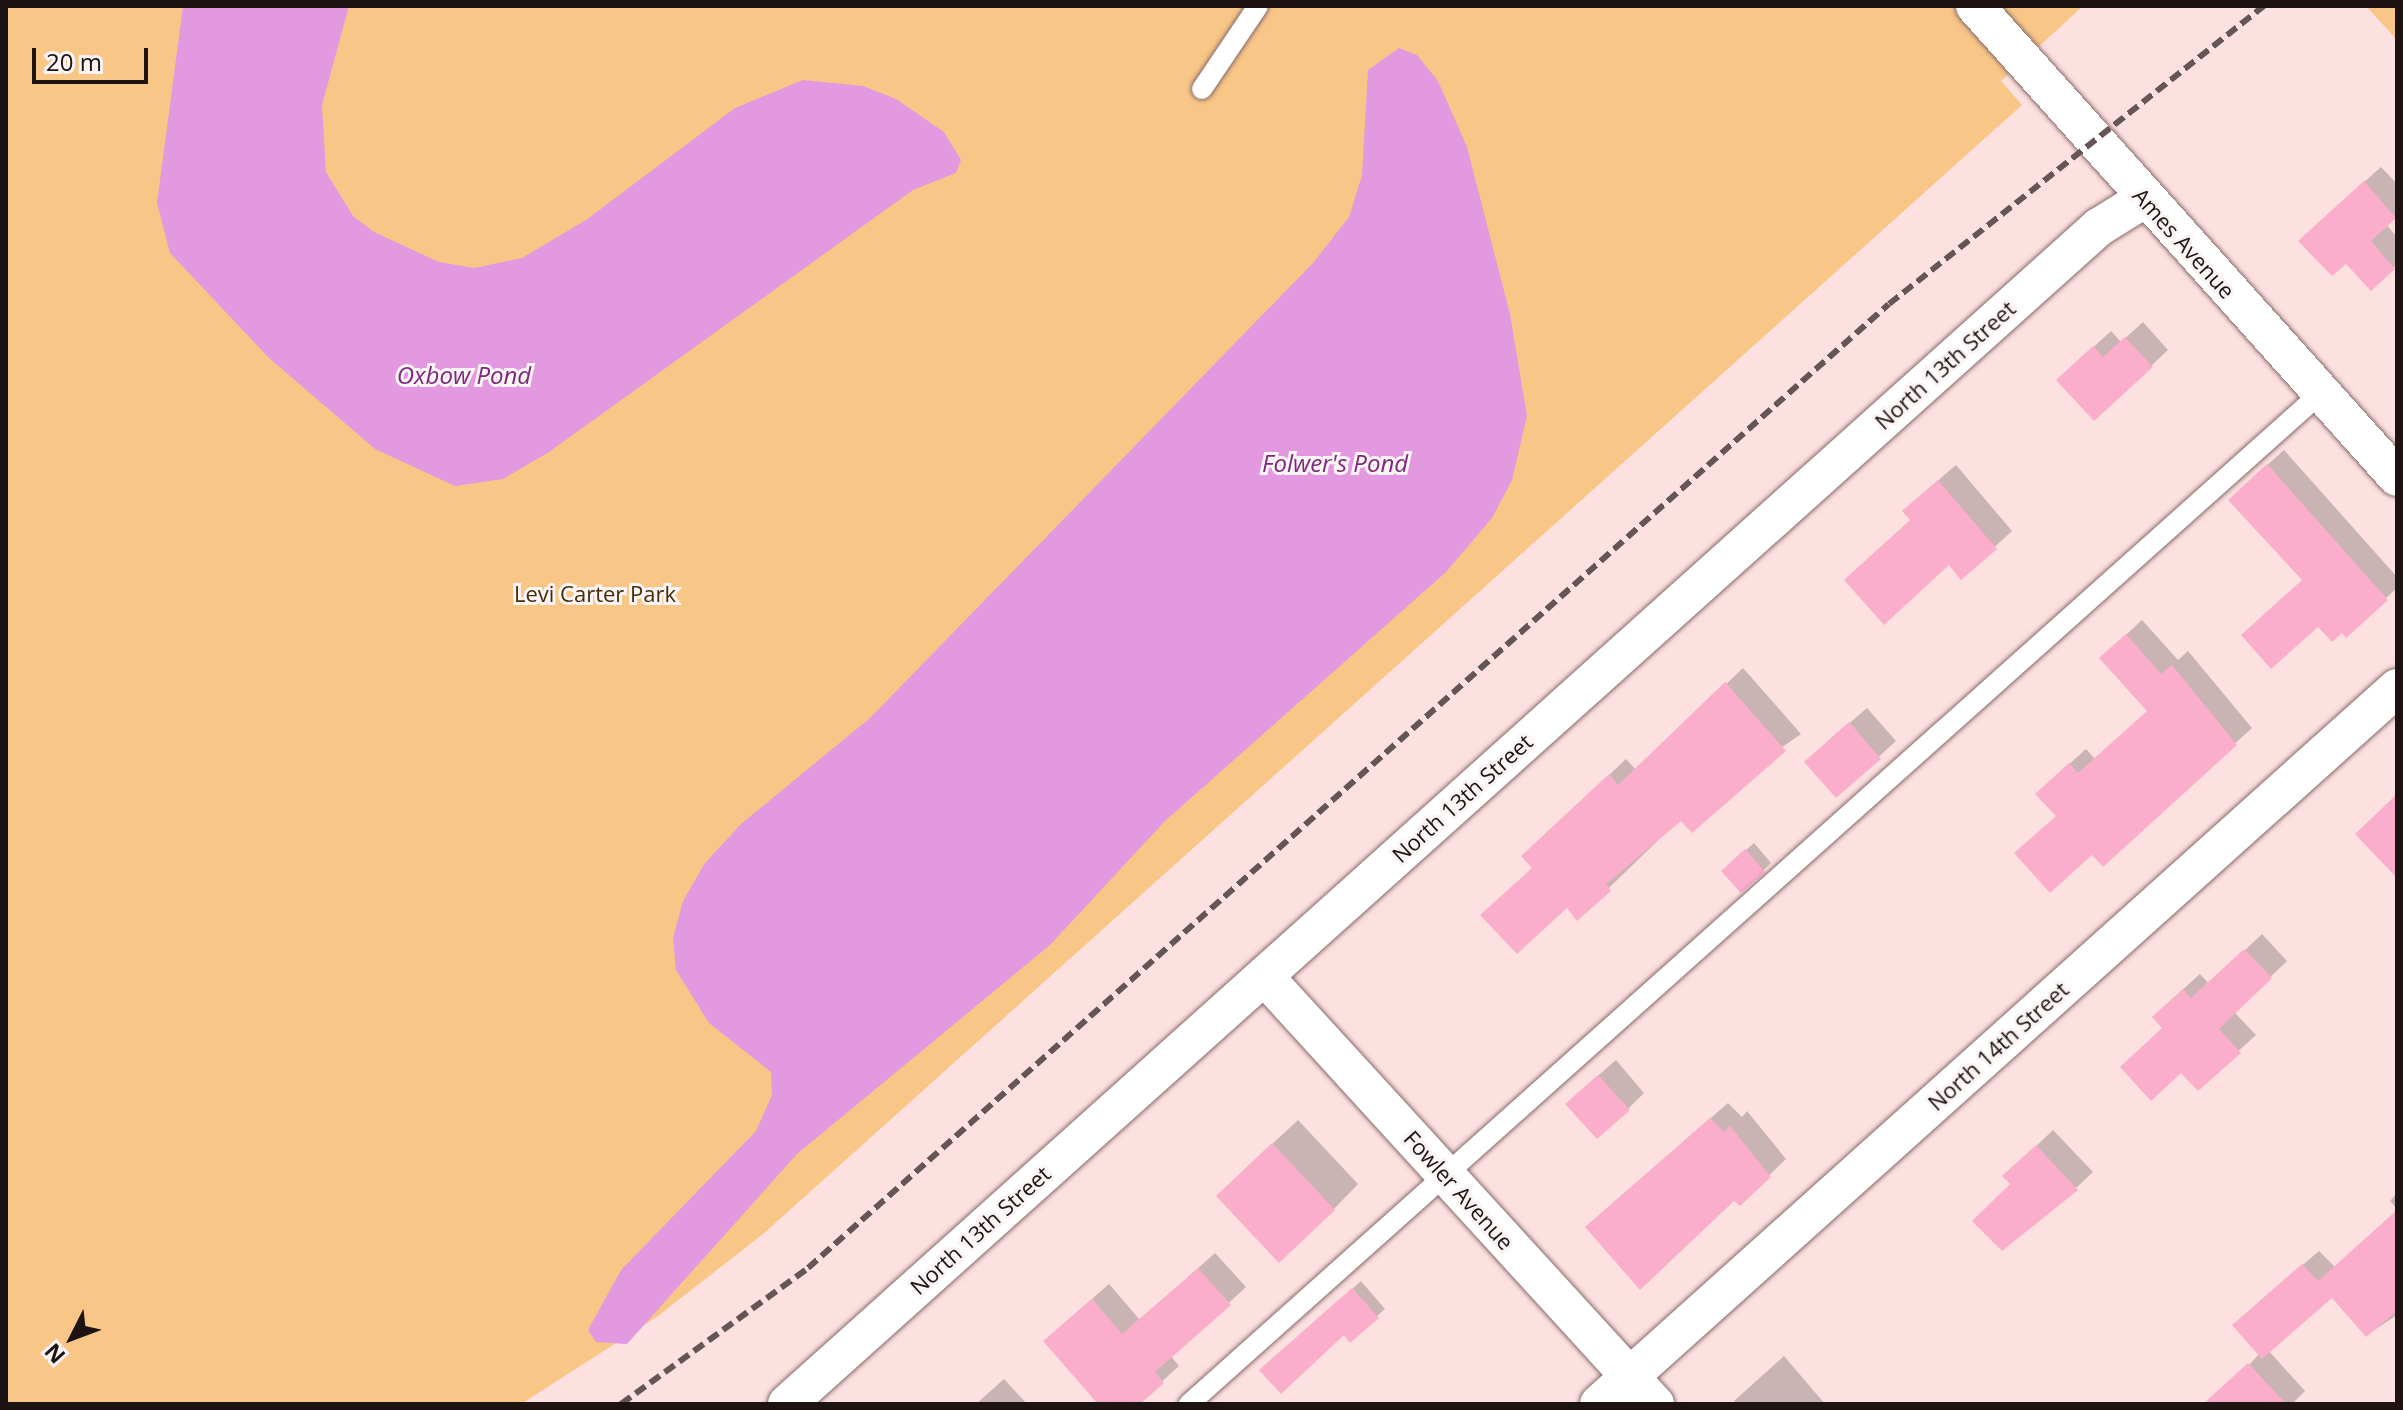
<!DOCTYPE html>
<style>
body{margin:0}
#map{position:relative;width:2403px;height:1410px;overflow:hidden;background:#fce1e0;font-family:"Open Sans",sans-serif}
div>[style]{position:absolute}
.green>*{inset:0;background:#f8c687}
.water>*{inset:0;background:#e299df}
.shadow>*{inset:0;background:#0003}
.building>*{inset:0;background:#fbadcc}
.roads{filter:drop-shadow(0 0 2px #876a6a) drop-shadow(0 0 2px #876a6a)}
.service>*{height:20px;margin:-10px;padding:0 10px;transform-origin:10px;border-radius:10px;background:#fff}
.minor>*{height:38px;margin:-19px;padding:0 19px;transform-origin:19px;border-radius:19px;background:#fff}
.rail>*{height:6px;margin-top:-3px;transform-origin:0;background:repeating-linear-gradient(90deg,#655554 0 12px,transparent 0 18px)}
span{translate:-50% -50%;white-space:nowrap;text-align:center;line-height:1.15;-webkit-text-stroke:6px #fbf4f4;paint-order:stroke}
.street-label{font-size:22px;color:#1e1313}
.park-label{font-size:22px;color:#462d08}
.water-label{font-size:24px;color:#7c287c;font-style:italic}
.frame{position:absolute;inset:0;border:8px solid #1e1313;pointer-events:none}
.north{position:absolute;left:32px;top:1298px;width:80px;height:80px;-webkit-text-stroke:6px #fbf4f4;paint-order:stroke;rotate:228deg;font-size:22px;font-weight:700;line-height:32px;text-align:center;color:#1e1313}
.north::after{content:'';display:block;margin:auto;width:28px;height:36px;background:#1e1313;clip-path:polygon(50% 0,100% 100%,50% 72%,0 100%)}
.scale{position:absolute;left:32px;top:48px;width:116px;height:36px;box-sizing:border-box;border:4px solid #1e1313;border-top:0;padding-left:10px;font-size:24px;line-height:28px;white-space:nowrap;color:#1e1313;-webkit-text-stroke:6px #fbf4f4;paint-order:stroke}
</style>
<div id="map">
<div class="green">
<div style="clip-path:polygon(6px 6px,2083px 6px,2001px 81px,2022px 105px,763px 1234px,658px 1316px,521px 1404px,6px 1404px)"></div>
<div style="clip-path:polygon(2366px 6px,2397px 6px,2397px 40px)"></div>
</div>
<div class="water">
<div style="clip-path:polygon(183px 6px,349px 6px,322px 105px,326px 172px,353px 216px,374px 232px,439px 262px,474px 268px,522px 258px,586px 220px,735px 108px,803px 80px,863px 86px,896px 99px,944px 132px,961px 160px,956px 173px,913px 190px,549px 452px,503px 479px,455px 486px,375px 449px,269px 358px,170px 253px,157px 203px)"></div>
<div style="clip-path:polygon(1399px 48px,1417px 55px,1438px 81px,1467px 147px,1510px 314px,1527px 416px,1512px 480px,1492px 518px,1446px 572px,1165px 821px,1050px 945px,797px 1154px,627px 1344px,596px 1342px,588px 1330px,621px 1270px,756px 1131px,772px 1095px,771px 1072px,709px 1023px,676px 970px,673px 938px,683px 901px,705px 863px,741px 824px,870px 718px,1313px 263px,1349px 217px,1362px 175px,1368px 70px)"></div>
</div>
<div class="shadow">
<div style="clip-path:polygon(2381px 167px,2397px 184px,2397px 214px,2386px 224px,2397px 237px,2397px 264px,2371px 288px,2317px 224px)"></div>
<div style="clip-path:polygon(2143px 322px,2168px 350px,2151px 366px,2075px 364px,2111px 331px,2121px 342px)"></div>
<div style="clip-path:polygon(2284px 450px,2397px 577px,2397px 588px,2347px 635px,2246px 484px)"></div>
<div style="clip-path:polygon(1956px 465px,2012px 531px,1962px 577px,1912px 519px,1921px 495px)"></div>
<div style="clip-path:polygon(2142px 620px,2178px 660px,2188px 651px,2252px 728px,2103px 864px,2058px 815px,2054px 778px,2086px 749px,2095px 759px,2149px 710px,2117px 643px)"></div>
<div style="clip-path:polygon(1743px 668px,1801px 734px,1681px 818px,1578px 918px,1524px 856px,1626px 759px,1636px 770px)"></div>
<div style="clip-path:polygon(1867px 708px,1896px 741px,1836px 796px,1823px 746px)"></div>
<div style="clip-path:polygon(1754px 843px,1771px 863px,1741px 891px,1731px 863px)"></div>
<div style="clip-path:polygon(2262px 934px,2287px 961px,2234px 1012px,2256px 1035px,2198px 1088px,2164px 1028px,2171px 1000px,2200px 974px,2209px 984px)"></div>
<div style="clip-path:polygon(1616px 1060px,1644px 1093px,1628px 1109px,1584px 1088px)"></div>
<div style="clip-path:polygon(1728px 1103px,1742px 1117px,1747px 1111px,1786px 1159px,1740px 1204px,1735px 1198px,1604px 1211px)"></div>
<div style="clip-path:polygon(1298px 1120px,1358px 1184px,1334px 1209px,1243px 1171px)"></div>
<div style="clip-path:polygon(2053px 1130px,2093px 1172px,2076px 1188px,2013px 1184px,2022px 1160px)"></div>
<div style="clip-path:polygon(2397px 1193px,2397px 1209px,2390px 1201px)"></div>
<div style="clip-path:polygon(2397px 1211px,2397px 1315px,2367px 1335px,2332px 1295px,2268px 1350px,2305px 1391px,2292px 1404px,2214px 1404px,2260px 1353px,2250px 1310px,2319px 1251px,2335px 1267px)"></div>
<div style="clip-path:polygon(1215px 1253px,1246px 1287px,1171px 1356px,1179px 1366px,1137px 1404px,1100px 1404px,1062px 1325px,1109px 1284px,1140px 1320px)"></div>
<div style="clip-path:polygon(1361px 1281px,1385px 1309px,1377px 1316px,1350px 1340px,1344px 1332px,1269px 1363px)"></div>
<div style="clip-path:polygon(1784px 1356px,1825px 1404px,1736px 1404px,1734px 1401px)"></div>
<div style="clip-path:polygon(1004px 1379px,1027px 1404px,976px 1404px)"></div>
</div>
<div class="building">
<div style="clip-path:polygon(2364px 181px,2396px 218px,2371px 241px,2395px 269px,2371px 291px,2346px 264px,2332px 276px,2298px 241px)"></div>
<div style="clip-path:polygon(2125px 337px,2153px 367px,2094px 421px,2056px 380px,2093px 346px,2103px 357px)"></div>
<div style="clip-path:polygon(2267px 464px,2388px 600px,2346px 638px,2342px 633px,2332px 642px,2318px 627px,2271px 669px,2241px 635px,2302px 580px,2228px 500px)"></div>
<div style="clip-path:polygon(1938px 480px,1997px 549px,1961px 580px,1949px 565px,1884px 625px,1844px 580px,1910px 520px,1902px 511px)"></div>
<div style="clip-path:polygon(2126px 634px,2161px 674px,2172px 665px,2237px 745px,2103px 867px,2092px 855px,2050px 893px,2014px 853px,2056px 816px,2035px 794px,2069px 763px,2078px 773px,2147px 711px,2099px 658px)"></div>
<div style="clip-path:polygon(1725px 682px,1786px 751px,1692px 833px,1681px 821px,1606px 884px,1611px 891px,1577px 921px,1567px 908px,1517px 954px,1480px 915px,1532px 868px,1521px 856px,1609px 774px,1618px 785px)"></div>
<div style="clip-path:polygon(1849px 722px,1881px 759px,1836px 798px,1804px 762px)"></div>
<div style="clip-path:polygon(2397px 794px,2397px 878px,2355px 834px)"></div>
<div style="clip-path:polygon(1745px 849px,1765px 872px,1741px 893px,1721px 871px)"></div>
<div style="clip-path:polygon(2244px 949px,2272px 978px,2219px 1029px,2241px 1053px,2198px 1091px,2181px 1073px,2151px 1101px,2120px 1067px,2162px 1028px,2152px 1017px,2183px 989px,2191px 998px)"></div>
<div style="clip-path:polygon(1598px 1075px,1630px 1110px,1597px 1139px,1565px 1104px)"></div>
<div style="clip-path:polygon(1710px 1118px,1724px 1132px,1730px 1126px,1771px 1177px,1740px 1206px,1734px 1201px,1640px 1290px,1585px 1227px)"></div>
<div style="clip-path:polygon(1272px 1143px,1335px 1210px,1279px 1263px,1216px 1196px)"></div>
<div style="clip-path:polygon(2036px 1145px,2078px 1190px,2002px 1251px,1972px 1221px,2010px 1184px,2002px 1176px)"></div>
<div style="clip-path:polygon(2397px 1210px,2397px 1311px,2366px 1337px,2332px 1298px,2262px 1359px,2232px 1325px,2302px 1264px,2318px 1281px)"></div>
<div style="clip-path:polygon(1198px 1268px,1231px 1305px,1155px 1372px,1164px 1383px,1140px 1404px,1098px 1404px,1043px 1341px,1092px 1299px,1122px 1334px)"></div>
<div style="clip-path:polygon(1352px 1288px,1379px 1318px,1350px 1343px,1344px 1335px,1281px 1394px,1259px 1370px)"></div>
<div style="clip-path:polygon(2248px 1363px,2286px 1404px,2203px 1404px)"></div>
</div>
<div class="roads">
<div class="service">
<div style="left:1202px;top:89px;width:100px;rotate:-56deg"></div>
<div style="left:1189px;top:1404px;width:1518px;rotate:-41.77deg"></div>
</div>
<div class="minor">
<div style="left:1975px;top:6px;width:632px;rotate:48.14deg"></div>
<div style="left:1264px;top:976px;width:580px;rotate:47.59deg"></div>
<div style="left:787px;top:1404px;width:1763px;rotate:-41.9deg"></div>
<div style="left:2099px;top:227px;width:53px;rotate:-31.9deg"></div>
<div style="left:1599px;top:1404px;width:1072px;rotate:-41.9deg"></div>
</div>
</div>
<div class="rail">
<div style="left:621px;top:1404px;width:231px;rotate:-36deg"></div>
<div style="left:808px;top:1268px;width:1448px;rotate:-41.73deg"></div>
<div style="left:1889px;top:304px;width:479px;rotate:-38.5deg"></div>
</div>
<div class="street-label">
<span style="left:2184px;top:243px;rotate:48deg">Ames Avenue</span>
<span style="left:1945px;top:365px;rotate:-42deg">North 13th Street</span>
<span style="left:1462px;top:798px;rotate:-42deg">North 13th Street</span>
<span style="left:1998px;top:1046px;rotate:-42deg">North 14th Street</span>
<span style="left:1459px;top:1190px;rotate:48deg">Fowler Avenue</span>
<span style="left:980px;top:1230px;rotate:-42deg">North 13th Street</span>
</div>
<div class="park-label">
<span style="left:595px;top:594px">Levi Carter Park</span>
</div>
<div class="water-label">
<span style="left:464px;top:375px">Oxbow Pond</span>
<span style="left:1335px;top:463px">Folwer's Pond</span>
</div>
<div class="frame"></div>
<div class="north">N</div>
<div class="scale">20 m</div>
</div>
